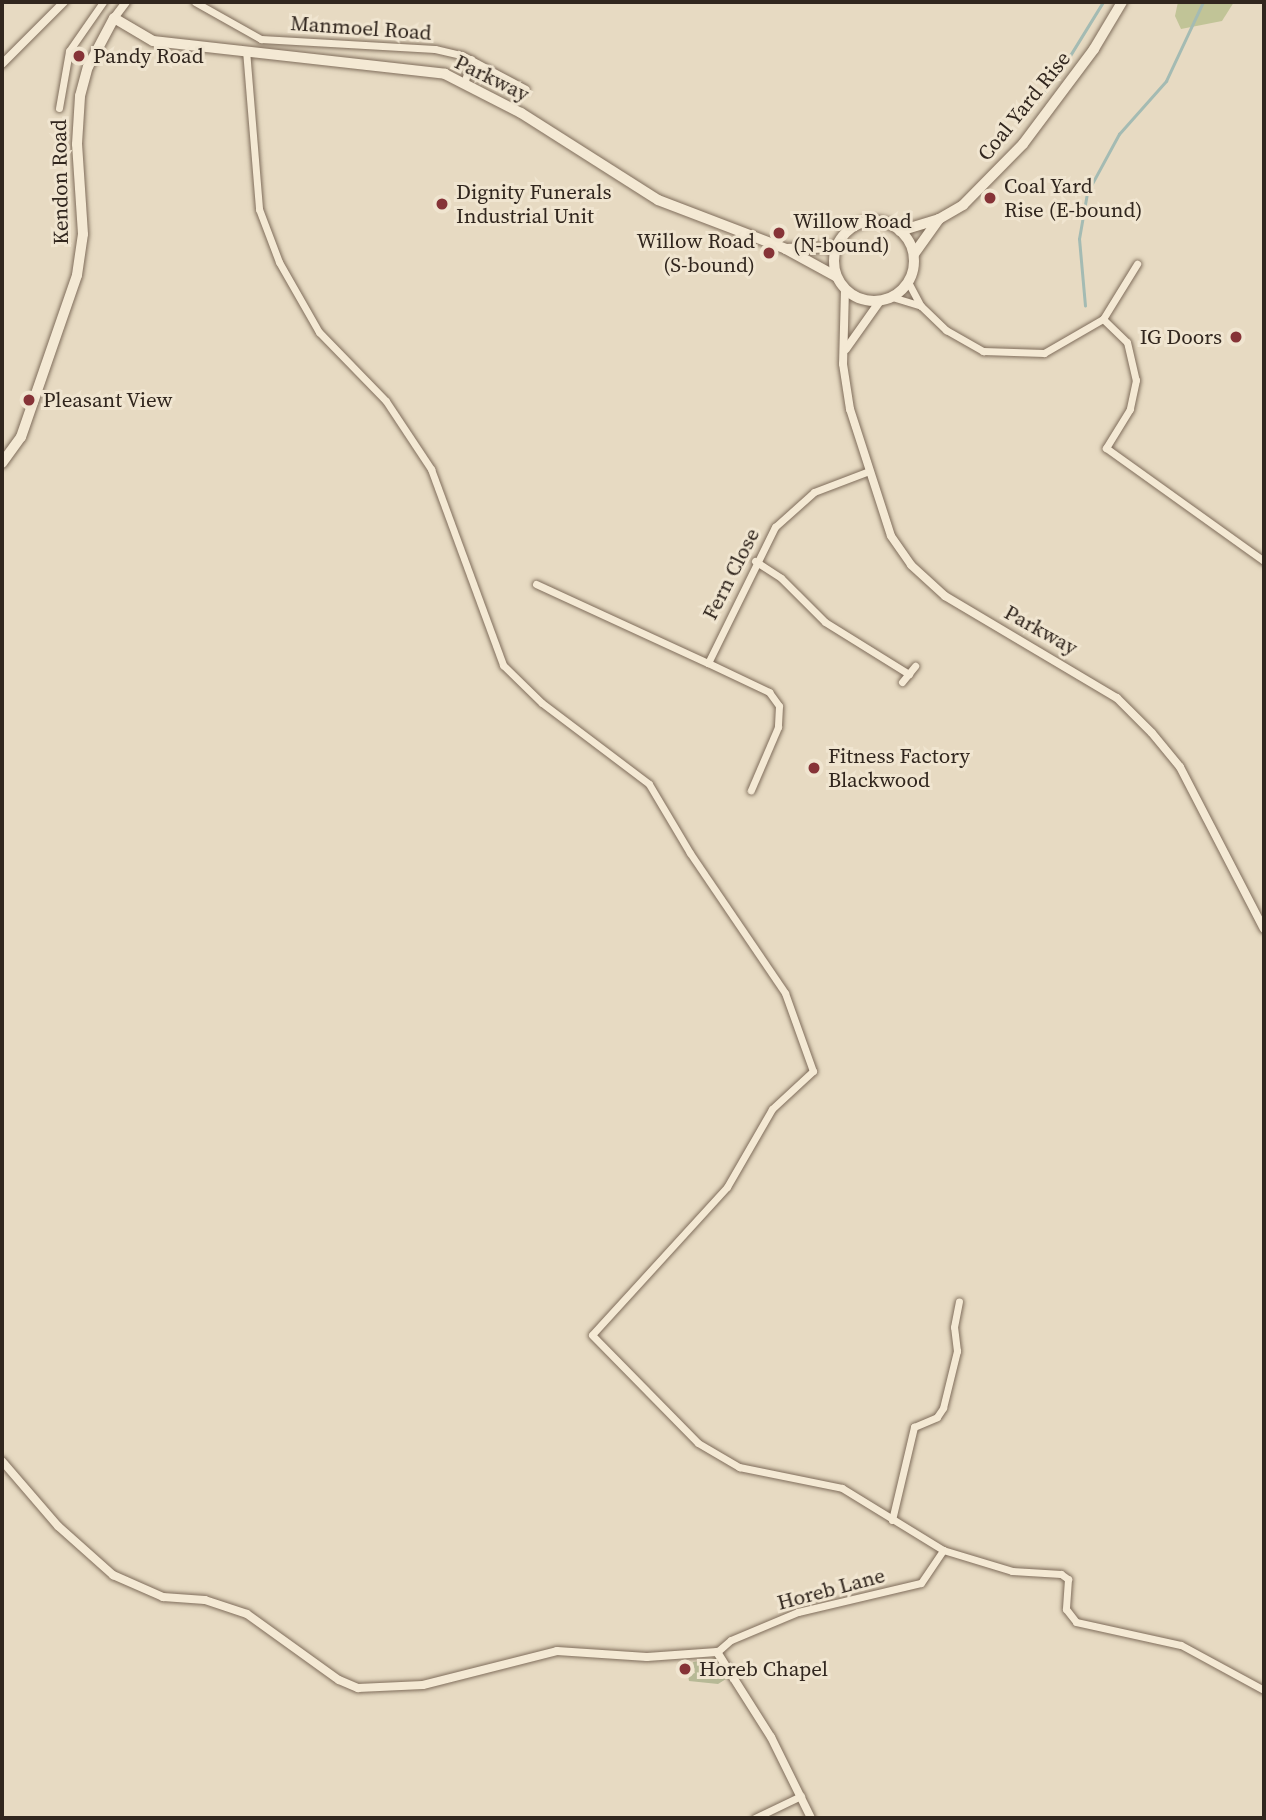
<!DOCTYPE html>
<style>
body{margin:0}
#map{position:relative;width:1266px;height:1820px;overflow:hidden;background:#e7dac2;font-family:"Source Serif 4",serif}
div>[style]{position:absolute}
.green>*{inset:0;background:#c1c497}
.cemetery>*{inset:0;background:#b7b996}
.stream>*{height:2.5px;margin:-1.25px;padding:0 1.25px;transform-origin:1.25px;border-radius:1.25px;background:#a4bbb3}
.roads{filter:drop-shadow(0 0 2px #7f6d5b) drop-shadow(0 0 2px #7f6d5b)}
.minor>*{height:7px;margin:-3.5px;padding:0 3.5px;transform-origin:3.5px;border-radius:3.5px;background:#f4e9d4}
.tertiary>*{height:8px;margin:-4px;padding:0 4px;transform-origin:4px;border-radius:4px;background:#f4e9d4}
.secondary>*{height:10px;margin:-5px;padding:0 5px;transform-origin:5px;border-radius:5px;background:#f4e9d4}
.secondary>.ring{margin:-5px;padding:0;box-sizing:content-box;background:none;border:10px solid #f4e9d4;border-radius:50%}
.dots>*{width:19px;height:19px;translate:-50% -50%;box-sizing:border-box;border:4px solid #f0e5d0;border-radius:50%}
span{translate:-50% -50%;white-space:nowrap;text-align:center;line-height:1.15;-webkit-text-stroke:6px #f0e5d0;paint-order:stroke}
.street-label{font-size:21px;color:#31261e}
.poi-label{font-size:21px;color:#31261e}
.left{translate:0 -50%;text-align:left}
.right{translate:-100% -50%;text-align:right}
.frame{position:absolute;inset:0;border:4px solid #31261e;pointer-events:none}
</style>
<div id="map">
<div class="green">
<div style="clip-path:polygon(1178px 2px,1234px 2px,1222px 21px,1181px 29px,1175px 16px)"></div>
</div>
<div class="cemetery">
<div style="clip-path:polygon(717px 1658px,726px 1679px,718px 1684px,689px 1681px,688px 1675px,695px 1673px,693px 1662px)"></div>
</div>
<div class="stream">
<div style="left:1004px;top:116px;width:12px;rotate:14deg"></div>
<div style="left:1016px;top:119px;width:16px;rotate:-38deg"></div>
<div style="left:1029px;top:109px;width:39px;rotate:-48deg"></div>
<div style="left:1055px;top:80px;width:92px;rotate:-58.4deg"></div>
<div style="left:1085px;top:306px;width:67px;rotate:-95.1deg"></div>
<div style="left:1079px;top:239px;width:47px;rotate:-80.1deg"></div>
<div style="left:1087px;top:193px;width:67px;rotate:-61.5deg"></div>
<div style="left:1119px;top:134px;width:71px;rotate:-48.4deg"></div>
<div style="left:1166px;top:81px;width:87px;rotate:-64.9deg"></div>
</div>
<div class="roads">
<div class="minor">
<div style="left:195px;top:2px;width:76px;rotate:29.3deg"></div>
<div style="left:261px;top:39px;width:174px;rotate:3.3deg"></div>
<div style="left:435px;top:49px;width:28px;rotate:13deg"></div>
<div style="left:462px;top:55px;width:72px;rotate:28deg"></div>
<div style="left:246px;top:50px;width:160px;rotate:85.3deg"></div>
<div style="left:259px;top:209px;width:57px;rotate:69.3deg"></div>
<div style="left:279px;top:262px;width:81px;rotate:60.3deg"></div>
<div style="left:319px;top:332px;width:96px;rotate:45.8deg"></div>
<div style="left:386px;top:401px;width:82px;rotate:56.5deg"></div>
<div style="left:431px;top:469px;width:209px;rotate:69.8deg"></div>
<div style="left:503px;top:665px;width:54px;rotate:44.3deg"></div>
<div style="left:542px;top:703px;width:134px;rotate:37.1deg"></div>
<div style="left:649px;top:784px;width:80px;rotate:59.3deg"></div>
<div style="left:690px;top:853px;width:169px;rotate:55.8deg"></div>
<div style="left:785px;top:993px;width:83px;rotate:70.3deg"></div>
<div style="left:813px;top:1071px;width:56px;rotate:137.2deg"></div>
<div style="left:772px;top:1109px;width:90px;rotate:120deg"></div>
<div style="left:727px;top:1187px;width:200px;rotate:132.4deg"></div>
<div style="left:592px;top:1335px;width:151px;rotate:45.5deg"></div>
<div style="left:698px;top:1443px;width:48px;rotate:30.3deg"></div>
<div style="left:739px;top:1467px;width:105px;rotate:11.5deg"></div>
<div style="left:842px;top:1488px;width:119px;rotate:31.5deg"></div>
<div style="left:943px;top:1550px;width:72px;rotate:16.9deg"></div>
<div style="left:1012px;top:1571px;width:49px;rotate:3.5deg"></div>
<div style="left:1061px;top:1574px;width:9px;rotate:36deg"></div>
<div style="left:1068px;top:1579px;width:30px;rotate:94deg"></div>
<div style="left:1066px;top:1609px;width:16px;rotate:52deg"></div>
<div style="left:1076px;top:1622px;width:107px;rotate:12.4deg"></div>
<div style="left:1181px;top:1645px;width:94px;rotate:28.5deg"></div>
<div style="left:464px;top:84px;width:26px;rotate:-74deg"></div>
<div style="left:59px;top:108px;width:58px;rotate:-80deg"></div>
<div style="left:69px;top:51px;width:60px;rotate:-55.2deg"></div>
<div style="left:908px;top:282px;width:27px;rotate:62deg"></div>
<div style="left:921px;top:306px;width:35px;rotate:44deg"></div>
<div style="left:946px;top:330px;width:43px;rotate:29.6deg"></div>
<div style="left:983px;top:351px;width:61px;rotate:1.9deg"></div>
<div style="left:1044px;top:353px;width:68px;rotate:-30deg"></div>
<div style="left:1103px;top:319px;width:65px;rotate:-58.3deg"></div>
<div style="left:892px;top:297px;width:30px;rotate:17deg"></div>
<div style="left:1103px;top:319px;width:33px;rotate:44deg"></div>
<div style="left:1127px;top:342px;width:39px;rotate:77deg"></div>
<div style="left:1136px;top:380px;width:30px;rotate:102deg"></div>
<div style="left:1130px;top:409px;width:46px;rotate:121.6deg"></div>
<div style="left:1106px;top:448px;width:194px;rotate:35.6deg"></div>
<div style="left:755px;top:561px;width:31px;rotate:33deg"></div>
<div style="left:781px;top:578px;width:62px;rotate:45deg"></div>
<div style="left:825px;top:622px;width:99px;rotate:31.8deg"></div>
<div style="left:536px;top:584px;width:189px;rotate:24.7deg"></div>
<div style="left:708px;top:663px;width:152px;rotate:-63.8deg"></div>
<div style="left:775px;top:527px;width:52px;rotate:-41.9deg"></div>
<div style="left:814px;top:492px;width:59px;rotate:-20.9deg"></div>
<div style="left:708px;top:663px;width:68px;rotate:25.4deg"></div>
<div style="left:769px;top:692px;width:17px;rotate:54deg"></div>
<div style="left:779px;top:706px;width:21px;rotate:93deg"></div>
<div style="left:778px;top:727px;width:69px;rotate:113.2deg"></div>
<div style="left:902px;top:682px;width:21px;rotate:-51deg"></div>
<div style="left:892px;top:1520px;width:96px;rotate:-76.7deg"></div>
<div style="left:914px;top:1427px;width:25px;rotate:-23deg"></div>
<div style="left:937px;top:1417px;width:11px;rotate:-56deg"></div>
<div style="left:943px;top:1408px;width:59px;rotate:-76.2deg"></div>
<div style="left:957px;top:1351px;width:24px;rotate:-97deg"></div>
<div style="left:954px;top:1327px;width:26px;rotate:-79deg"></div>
<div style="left:717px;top:1652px;width:18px;rotate:-41deg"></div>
<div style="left:731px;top:1640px;width:73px;rotate:-22.7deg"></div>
<div style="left:798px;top:1612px;width:126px;rotate:-13.3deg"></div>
<div style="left:921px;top:1583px;width:40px;rotate:-56deg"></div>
<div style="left:755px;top:1818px;width:51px;rotate:-25.6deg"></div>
</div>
<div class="tertiary">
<div style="left:114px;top:18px;width:20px;rotate:-53deg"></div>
<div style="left:2px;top:64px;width:88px;rotate:-45deg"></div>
<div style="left:845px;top:289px;width:75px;rotate:91.5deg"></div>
<div style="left:843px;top:364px;width:46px;rotate:81.2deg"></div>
<div style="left:850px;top:409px;width:133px;rotate:72.1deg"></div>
<div style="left:891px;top:536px;width:35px;rotate:55deg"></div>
<div style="left:911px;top:565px;width:46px;rotate:42.4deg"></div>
<div style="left:945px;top:596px;width:200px;rotate:30.7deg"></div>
<div style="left:1117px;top:698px;width:49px;rotate:45deg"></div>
<div style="left:1152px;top:733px;width:44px;rotate:50.5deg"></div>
<div style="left:1180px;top:767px;width:182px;rotate:62.6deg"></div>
<div style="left:846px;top:349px;width:59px;rotate:-54.7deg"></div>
<div style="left:2px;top:1461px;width:86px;rotate:49.3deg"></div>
<div style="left:58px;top:1526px;width:74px;rotate:41.7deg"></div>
<div style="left:113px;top:1575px;width:55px;rotate:23.7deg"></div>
<div style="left:163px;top:1597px;width:42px;rotate:4.1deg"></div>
<div style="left:205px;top:1600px;width:44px;rotate:18.4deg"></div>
<div style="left:247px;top:1614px;width:113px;rotate:35.7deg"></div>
<div style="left:339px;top:1680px;width:21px;rotate:23deg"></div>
<div style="left:358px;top:1688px;width:65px;rotate:-2.6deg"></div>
<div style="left:423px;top:1685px;width:138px;rotate:-14.2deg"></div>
<div style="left:557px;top:1651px;width:90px;rotate:3.8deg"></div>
<div style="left:647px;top:1657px;width:70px;rotate:-4.1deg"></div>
<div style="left:717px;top:1652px;width:101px;rotate:57.6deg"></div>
<div style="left:771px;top:1737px;width:90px;rotate:63.7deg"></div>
</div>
<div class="secondary">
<div class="ring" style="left:834px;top:221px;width:70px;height:70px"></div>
<div style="left:900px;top:231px;width:41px;rotate:-17.1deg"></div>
<div style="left:786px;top:249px;width:50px;rotate:-2.3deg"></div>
<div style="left:914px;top:254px;width:43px;rotate:-54.5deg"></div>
<div style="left:939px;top:219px;width:28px;rotate:-30deg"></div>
<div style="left:963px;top:205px;width:86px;rotate:-45.5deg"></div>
<div style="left:1023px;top:144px;width:119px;rotate:-53.2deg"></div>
<div style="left:1094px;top:49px;width:55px;rotate:-59.2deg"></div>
<div style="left:2px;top:463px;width:32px;rotate:-54deg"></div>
<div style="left:21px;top:437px;width:171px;rotate:-70.9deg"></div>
<div style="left:77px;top:275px;width:41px;rotate:-81.7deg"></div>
<div style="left:83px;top:234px;width:90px;rotate:-93.8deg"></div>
<div style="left:77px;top:144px;width:48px;rotate:-86.4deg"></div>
<div style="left:80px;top:96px;width:30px;rotate:-75deg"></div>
<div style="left:88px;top:67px;width:55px;rotate:-62deg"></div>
<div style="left:114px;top:18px;width:45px;rotate:30.5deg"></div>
<div style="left:153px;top:41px;width:294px;rotate:6.4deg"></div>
<div style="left:445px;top:74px;width:85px;rotate:27.2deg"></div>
<div style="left:521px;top:113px;width:162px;rotate:32.4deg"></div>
<div style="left:658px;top:200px;width:137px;rotate:20.9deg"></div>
<div style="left:786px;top:249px;width:58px;rotate:28.8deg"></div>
</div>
</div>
<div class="dots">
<div style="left:79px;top:56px;background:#863337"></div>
<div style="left:990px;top:198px;background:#863337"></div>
<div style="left:442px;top:204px;background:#863337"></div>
<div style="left:779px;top:233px;background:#863337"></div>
<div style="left:769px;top:253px;background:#863337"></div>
<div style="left:1236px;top:337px;background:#863337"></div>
<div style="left:29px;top:400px;background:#863337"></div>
<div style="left:814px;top:768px;background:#863337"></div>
<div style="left:685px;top:1669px;background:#863337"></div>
</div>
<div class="street-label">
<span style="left:361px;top:28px;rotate:4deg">Manmoel Road</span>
<span style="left:492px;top:78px;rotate:26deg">Parkway</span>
<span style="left:1024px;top:106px;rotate:-51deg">Coal Yard Rise</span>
<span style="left:60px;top:182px;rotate:-91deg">Kendon Road</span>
<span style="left:731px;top:574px;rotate:-63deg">Fern Close</span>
<span style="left:1041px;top:630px;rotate:29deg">Parkway</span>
<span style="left:831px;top:1589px;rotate:-15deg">Horeb Lane</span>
</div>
<div class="poi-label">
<span class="left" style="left:93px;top:56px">Pandy Road</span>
<span class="left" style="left:1004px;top:198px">Coal Yard<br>Rise (E-bound)</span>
<span class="left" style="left:456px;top:204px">Dignity Funerals<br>Industrial Unit</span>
<span class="left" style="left:793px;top:233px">Willow Road<br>(N-bound)</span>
<span class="right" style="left:755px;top:253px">Willow Road<br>(S-bound)</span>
<span class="right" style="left:1222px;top:337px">IG Doors</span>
<span class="left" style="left:43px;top:400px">Pleasant View</span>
<span class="left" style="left:828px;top:768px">Fitness Factory<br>Blackwood</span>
<span class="left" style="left:699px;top:1669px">Horeb Chapel</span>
</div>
<div class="frame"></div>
</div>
